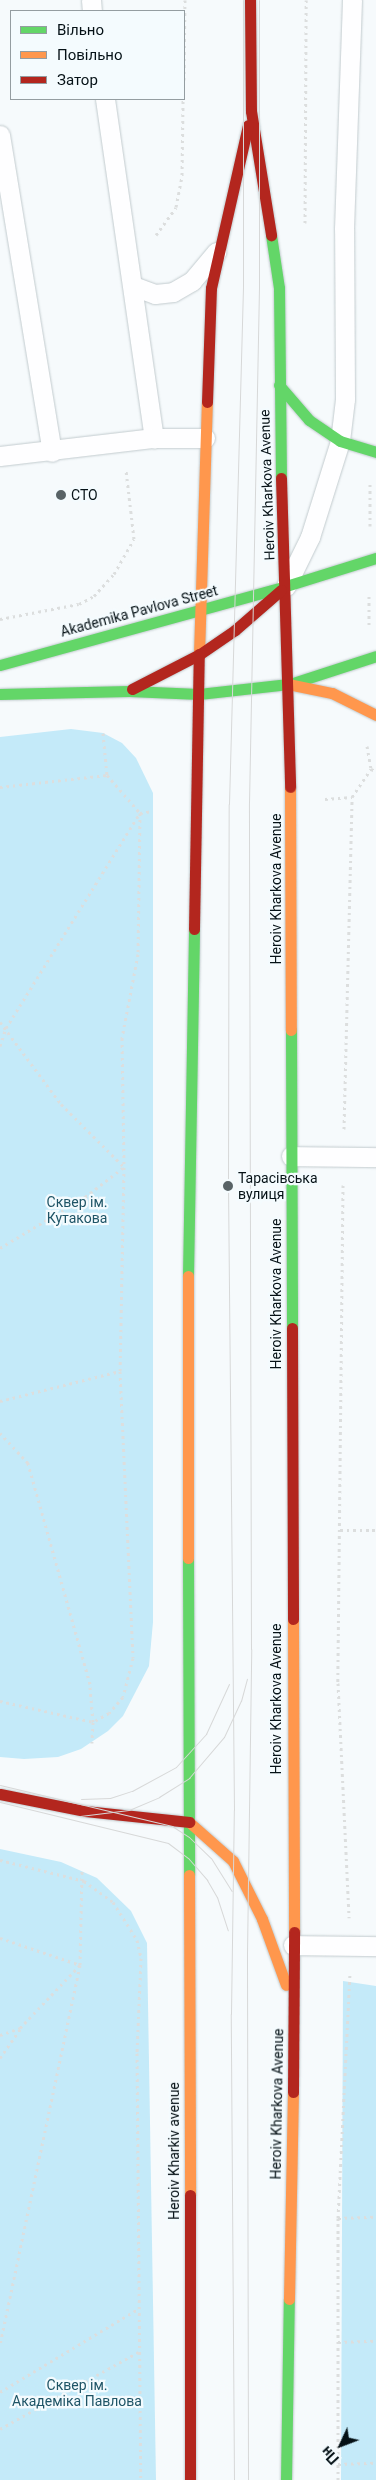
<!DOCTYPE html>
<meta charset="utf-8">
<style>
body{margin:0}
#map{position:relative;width:376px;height:2480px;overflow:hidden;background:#f6fafc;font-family:Roboto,sans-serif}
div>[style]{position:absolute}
.green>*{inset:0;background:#c4eaf9}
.path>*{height:3px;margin-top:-1.5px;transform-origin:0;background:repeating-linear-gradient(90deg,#dcdede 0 2.5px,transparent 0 6.5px)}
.roads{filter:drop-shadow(0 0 1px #c2cbce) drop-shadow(0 0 1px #c2cbce)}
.lane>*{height:19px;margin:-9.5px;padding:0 9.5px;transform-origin:9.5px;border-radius:9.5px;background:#fefeff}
.fast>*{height:11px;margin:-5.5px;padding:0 5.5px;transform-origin:5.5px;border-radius:5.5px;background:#63d668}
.slow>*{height:11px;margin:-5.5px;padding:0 5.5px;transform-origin:5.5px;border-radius:5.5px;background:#ff974d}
.jam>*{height:11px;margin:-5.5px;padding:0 5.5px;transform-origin:5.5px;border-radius:5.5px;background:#b3261e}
.tram>*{height:1px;margin:-0.5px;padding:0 0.5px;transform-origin:0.5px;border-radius:0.5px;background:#d7d8d8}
.dots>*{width:14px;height:14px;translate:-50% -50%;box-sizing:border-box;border:2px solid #f4fbfe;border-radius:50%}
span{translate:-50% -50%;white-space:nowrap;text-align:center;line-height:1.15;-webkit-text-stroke:4.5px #f4fbfe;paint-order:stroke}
.street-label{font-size:14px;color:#051116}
.poi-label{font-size:14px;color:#051116}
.left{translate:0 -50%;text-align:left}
.park-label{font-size:14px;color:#1e5466}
.legend{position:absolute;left:10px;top:10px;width:175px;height:90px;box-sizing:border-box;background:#f4fbfe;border:1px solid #949da1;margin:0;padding:6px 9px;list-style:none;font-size:15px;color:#051116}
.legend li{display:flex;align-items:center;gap:10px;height:25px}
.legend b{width:25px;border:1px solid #949da1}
.north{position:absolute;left:316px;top:2420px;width:50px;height:50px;-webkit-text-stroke:4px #f4fbfe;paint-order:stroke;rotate:227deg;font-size:14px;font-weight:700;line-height:20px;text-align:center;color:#051116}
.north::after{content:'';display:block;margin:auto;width:18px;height:22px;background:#051116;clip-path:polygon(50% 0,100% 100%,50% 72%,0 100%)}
</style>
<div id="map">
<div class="green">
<div style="clip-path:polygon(71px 729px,103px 733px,122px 743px,136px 758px,153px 793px,153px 1622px,149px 1666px,123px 1716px,108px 1731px,81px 1749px,58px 1757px,24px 1759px,0 1757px,0 737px)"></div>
<div style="clip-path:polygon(0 1849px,61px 1862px,97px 1878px,131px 1911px,147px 1943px,156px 2480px,0 2480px)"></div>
<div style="clip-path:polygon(343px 1981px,376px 1986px,376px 2480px,341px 2480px)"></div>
</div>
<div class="path">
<div style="left:184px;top:80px;width:80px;rotate:-89.3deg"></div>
<div style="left:305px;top:223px;width:223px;rotate:-89.7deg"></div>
<div style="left:156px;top:235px;width:34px;rotate:-54deg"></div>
<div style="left:176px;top:207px;width:33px;rotate:-79deg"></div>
<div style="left:182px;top:175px;width:76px;rotate:-89.2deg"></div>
<div style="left:370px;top:526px;width:42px;rotate:-90deg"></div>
<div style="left:0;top:619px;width:80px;rotate:-10.8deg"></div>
<div style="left:79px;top:604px;width:17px;rotate:-28deg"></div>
<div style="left:94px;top:596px;width:30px;rotate:-48deg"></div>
<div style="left:114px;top:574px;width:40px;rotate:-60.3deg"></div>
<div style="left:134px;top:539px;width:69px;rotate:-96.6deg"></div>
<div style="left:369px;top:625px;width:31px;rotate:-90deg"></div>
<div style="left:103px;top:733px;width:42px;rotate:84.6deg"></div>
<div style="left:367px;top:746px;width:23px;rotate:80deg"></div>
<div style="left:0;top:787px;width:108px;rotate:-6.4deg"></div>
<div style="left:107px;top:775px;width:50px;rotate:49deg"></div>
<div style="left:140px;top:813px;width:141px;rotate:90.8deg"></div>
<div style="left:138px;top:954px;width:86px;rotate:100.8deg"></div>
<div style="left:122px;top:1038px;width:129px;rotate:89.1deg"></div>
<div style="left:124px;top:1167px;width:204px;rotate:91.1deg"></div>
<div style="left:120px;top:1371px;width:287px;rotate:87.4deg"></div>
<div style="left:133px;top:1658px;width:40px;rotate:104.4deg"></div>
<div style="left:123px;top:1697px;width:21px;rotate:131deg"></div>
<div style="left:109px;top:1713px;width:18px;rotate:151deg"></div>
<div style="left:93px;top:1722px;width:38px;rotate:-95deg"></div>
<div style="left:90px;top:1684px;width:230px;rotate:-105.7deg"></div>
<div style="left:28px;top:1463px;width:41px;rotate:-133deg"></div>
<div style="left:325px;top:799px;width:27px;rotate:-4deg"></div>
<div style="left:0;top:1022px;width:102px;rotate:53.4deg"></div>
<div style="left:61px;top:1104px;width:89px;rotate:45deg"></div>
<div style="left:0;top:1046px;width:19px;rotate:-72deg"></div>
<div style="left:6px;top:1028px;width:253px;rotate:-58.1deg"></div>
<div style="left:140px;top:813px;width:13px;rotate:-9deg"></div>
<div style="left:344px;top:1129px;width:332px;rotate:-88.6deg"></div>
<div style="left:352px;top:797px;width:34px;rotate:-56deg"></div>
<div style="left:371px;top:769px;width:5px;rotate:22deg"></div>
<div style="left:343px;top:1185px;width:498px;rotate:90.6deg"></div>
<div style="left:338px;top:1683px;width:235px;rotate:87.3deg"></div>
<div style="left:0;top:1248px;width:99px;rotate:-31deg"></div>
<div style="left:85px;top:1197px;width:49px;rotate:-37.6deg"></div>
<div style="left:0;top:1401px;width:124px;rotate:-14deg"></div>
<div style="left:340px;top:1530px;width:36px"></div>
<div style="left:0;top:1701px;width:95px;rotate:12.7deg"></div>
<div style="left:93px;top:1722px;width:21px;rotate:93deg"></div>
<div style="left:0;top:1860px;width:87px;rotate:14deg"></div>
<div style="left:84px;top:1881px;width:36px;rotate:36deg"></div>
<div style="left:113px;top:1902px;width:45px;rotate:57.7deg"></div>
<div style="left:137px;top:1940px;width:18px;rotate:77deg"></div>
<div style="left:141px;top:1958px;width:95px;rotate:92.4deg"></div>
<div style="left:137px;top:2053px;width:427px;rotate:89.5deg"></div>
<div style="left:0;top:1938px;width:84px;rotate:18.6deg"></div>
<div style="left:80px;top:1965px;width:386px;rotate:101.9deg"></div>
<div style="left:0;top:2035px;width:21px;rotate:-19deg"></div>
<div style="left:20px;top:2028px;width:87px;rotate:-46.4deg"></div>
<div style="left:80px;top:1965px;width:96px;rotate:-88.8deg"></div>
<div style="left:0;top:2058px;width:35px;rotate:-55deg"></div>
<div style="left:338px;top:2218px;width:38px;rotate:-2deg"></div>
<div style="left:338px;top:2342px;width:38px;rotate:-2deg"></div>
<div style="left:0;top:2392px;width:163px;rotate:-31deg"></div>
<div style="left:0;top:2429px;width:160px;rotate:-29.1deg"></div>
<div style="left:338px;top:2464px;width:38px;rotate:-2deg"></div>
<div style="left:338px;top:2480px;width:262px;rotate:-90deg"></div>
<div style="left:338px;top:2218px;width:244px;rotate:-87.2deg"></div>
</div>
<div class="roads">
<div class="lane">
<div style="left:91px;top:0;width:11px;rotate:85deg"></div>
<div style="left:105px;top:99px;width:343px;rotate:81.8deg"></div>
<div style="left:0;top:135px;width:321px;rotate:80.7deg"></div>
<div style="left:133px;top:286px;width:23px;rotate:20deg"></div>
<div style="left:155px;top:294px;width:18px;rotate:-6deg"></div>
<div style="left:173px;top:292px;width:22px;rotate:-30deg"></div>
<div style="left:192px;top:281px;width:38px;rotate:-50deg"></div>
<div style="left:0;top:456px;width:155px;rotate:-6.7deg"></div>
<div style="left:154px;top:438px;width:51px"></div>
<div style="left:286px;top:586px;width:55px;rotate:-63.9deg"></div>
<div style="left:310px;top:537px;width:101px;rotate:-72.6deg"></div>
<div style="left:340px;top:441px;width:42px;rotate:-83.2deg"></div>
<div style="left:345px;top:399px;width:170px;rotate:-90.3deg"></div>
<div style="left:344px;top:229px;width:229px;rotate:-88deg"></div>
<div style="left:291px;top:1156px;width:85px;rotate:0.7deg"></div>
<div style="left:293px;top:1945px;width:83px;rotate:0.7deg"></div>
</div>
<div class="fast">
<div style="left:271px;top:235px;width:54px;rotate:81.4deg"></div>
<div style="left:279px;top:288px;width:190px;rotate:89.4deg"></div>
<div style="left:279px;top:385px;width:46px;rotate:49.4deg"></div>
<div style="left:309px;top:420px;width:37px;rotate:34deg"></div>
<div style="left:340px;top:441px;width:38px;rotate:17deg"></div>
<div style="left:286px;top:586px;width:94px;rotate:-17.3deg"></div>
<div style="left:0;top:665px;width:297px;rotate:-15.4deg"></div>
<div style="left:290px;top:684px;width:90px;rotate:-18deg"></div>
<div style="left:0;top:694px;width:129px;rotate:-1.3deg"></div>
<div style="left:129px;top:691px;width:70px;rotate:2.5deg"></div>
<div style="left:199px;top:694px;width:90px;rotate:-6.4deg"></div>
<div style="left:291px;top:1030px;width:298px;rotate:89.8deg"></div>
<div style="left:188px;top:1276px;width:347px;rotate:-89deg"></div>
<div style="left:188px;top:1558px;width:317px;rotate:89.8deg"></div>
<div style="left:286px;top:2480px;width:181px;rotate:-89.1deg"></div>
</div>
<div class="slow">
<div style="left:199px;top:654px;width:252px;rotate:-88.2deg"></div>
<div style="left:288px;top:684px;width:45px;rotate:11.6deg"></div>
<div style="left:332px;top:693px;width:49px;rotate:26.6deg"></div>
<div style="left:290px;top:787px;width:243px;rotate:89.8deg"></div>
<div style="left:188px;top:1276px;width:282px;rotate:90deg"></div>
<div style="left:293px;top:1619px;width:313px;rotate:89.8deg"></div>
<div style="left:189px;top:1822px;width:59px;rotate:41.6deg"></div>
<div style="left:233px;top:1861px;width:65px;rotate:63.4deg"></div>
<div style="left:262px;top:1919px;width:70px;rotate:70deg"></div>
<div style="left:189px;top:1875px;width:320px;rotate:89.8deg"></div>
<div style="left:289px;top:2299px;width:207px;rotate:-88.9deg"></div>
</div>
<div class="jam">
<div style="left:250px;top:0;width:111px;rotate:89.5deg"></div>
<div style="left:251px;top:111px;width:126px;rotate:80.8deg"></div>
<div style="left:207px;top:402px;width:114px;rotate:-88deg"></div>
<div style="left:211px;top:288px;width:167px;rotate:-77.2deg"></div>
<div style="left:281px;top:478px;width:309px;rotate:88.3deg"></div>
<div style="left:132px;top:689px;width:76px;rotate:-27.2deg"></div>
<div style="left:200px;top:654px;width:42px;rotate:-34.4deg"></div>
<div style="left:235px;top:630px;width:61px;rotate:-41deg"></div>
<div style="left:194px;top:929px;width:275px;rotate:-89deg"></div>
<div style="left:292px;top:1328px;width:291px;rotate:89.8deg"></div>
<div style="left:0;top:1794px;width:87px;rotate:11.3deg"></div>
<div style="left:85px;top:1811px;width:105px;rotate:6deg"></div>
<div style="left:293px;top:2092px;width:160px;rotate:-89.6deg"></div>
<div style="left:190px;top:2195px;width:285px;rotate:90deg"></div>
</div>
</div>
<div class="tram">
<div style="left:0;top:1785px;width:177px;rotate:13.4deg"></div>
<div style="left:172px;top:1826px;width:20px;rotate:33deg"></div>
<div style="left:189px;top:1837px;width:30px;rotate:44deg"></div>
<div style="left:211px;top:1858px;width:39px;rotate:58deg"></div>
<div style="left:81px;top:1799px;width:29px;rotate:-2deg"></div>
<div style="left:110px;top:1798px;width:23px;rotate:-18deg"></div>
<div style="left:132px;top:1791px;width:50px;rotate:-28.6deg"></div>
<div style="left:176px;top:1767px;width:45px;rotate:-47.7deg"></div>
<div style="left:206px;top:1734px;width:55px;rotate:-65.3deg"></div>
<div style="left:0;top:1802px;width:173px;rotate:13.7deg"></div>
<div style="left:168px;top:1843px;width:26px;rotate:37deg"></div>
<div style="left:189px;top:1859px;width:28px;rotate:49deg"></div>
<div style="left:207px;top:1880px;width:20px;rotate:60deg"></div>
<div style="left:217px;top:1897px;width:35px;rotate:72deg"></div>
<div style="left:80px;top:1816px;width:49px;rotate:-7deg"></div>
<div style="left:129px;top:1810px;width:33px;rotate:-23deg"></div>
<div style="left:159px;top:1797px;width:36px;rotate:-32deg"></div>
<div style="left:189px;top:1778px;width:54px;rotate:-49.5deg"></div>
<div style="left:224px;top:1737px;width:40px;rotate:-65deg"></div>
<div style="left:241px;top:1701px;width:23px;rotate:-75deg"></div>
<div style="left:234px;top:2480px;width:466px;rotate:-90.4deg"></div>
<div style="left:231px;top:2014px;width:204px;rotate:-89.2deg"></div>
<div style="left:234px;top:1810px;width:624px;rotate:-90.55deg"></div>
<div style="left:228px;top:1186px;width:382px;rotate:-89.9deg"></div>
<div style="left:229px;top:804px;width:517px;rotate:-88.45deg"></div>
<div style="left:243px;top:287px;width:287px;rotate:-90deg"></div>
<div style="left:248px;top:2480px;width:526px;rotate:-90.11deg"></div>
<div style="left:247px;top:1954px;width:305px;rotate:-89.2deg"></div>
<div style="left:251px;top:1649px;width:846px;rotate:-90.14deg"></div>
<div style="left:249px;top:803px;width:515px;rotate:-88.89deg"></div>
<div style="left:259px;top:288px;width:288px;rotate:-90deg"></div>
</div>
<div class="dots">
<div style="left:61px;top:495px;background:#596366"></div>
<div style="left:228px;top:1186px;background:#596366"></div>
</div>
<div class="street-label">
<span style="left:267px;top:485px;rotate:-92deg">Heroiv Kharkova Avenue</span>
<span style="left:139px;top:611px;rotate:-15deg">Akademika Pavlova Street</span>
<span style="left:276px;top:889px;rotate:-90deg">Heroiv Kharkova Avenue</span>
<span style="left:276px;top:1294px;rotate:-90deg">Heroiv Kharkova Avenue</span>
<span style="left:276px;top:1699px;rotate:-90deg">Heroiv Kharkova Avenue</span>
<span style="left:277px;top:2104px;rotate:-89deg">Heroiv Kharkova Avenue</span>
<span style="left:174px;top:2151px;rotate:-90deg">Heroiv Kharkiv avenue</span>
</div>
<div class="poi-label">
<span class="left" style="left:71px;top:495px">СТО</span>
<span class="left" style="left:238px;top:1186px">Тарасівська<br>вулиця</span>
</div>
<div class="park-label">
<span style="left:77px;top:1210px">Сквер ім.<br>Кутакова</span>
<span style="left:77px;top:2393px">Сквер ім.<br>Академіка Павлова</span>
</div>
<ul class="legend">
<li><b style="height:6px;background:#63d668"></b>Вільно</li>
<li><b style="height:6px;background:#ff974d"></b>Повільно</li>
<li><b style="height:6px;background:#b3261e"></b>Затор</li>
</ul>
<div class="north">Пн</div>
</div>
